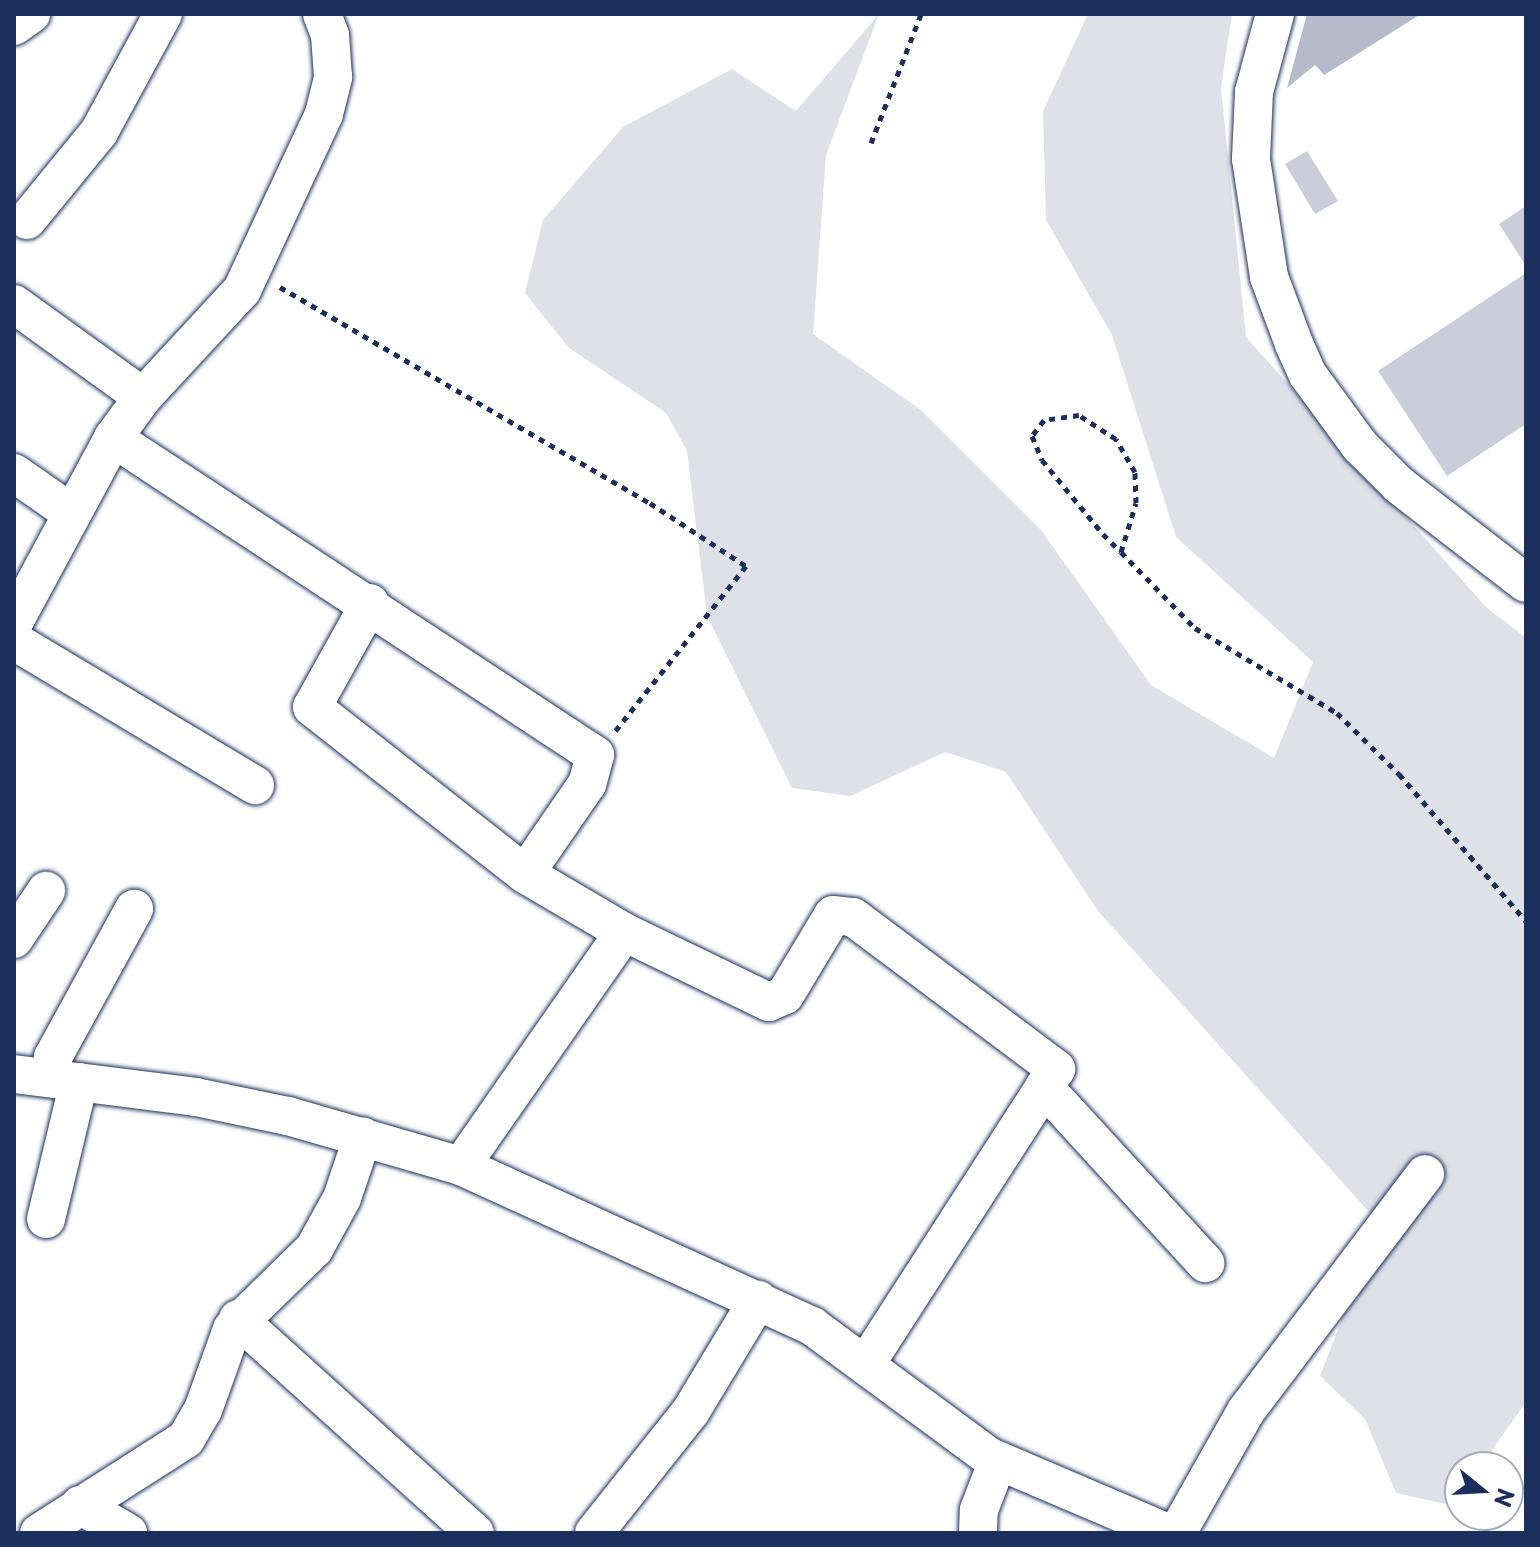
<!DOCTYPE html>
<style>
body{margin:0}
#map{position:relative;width:1540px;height:1547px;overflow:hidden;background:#fff;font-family:"Playpen Sans",sans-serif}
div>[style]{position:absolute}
.green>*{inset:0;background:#dee1e7}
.water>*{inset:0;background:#b5bbca}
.building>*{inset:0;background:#caceda}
.path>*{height:5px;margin-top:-2.5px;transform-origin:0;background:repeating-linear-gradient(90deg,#1b2f5e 0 6px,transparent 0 12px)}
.roads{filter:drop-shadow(0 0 2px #1b2f5e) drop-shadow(0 0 2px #1b2f5e)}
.minor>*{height:38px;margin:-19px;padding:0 19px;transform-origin:19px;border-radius:19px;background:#fff}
span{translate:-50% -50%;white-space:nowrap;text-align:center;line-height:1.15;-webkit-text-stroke:8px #fff;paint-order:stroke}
.frame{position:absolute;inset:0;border:16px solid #1b2f5e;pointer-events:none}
.north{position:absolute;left:1444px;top:1451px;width:80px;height:80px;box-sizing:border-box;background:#fff;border:2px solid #a4acbf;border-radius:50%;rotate:108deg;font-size:22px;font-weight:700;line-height:32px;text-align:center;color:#1b2f5e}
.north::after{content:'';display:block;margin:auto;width:28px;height:36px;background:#1b2f5e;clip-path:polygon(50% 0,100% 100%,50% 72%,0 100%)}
</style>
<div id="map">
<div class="green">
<div style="clip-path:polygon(879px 14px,826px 155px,813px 334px,922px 411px,1041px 530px,1151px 685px,1274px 758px,1313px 662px,1176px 537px,1112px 335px,1046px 220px,1043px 111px,1088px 14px,1232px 14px,1221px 88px,1246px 337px,1486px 607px,1526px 638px,1526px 1402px,1480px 1467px,1460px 1467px,1460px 1497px,1454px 1506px,1396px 1493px,1365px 1419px,1320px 1376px,1379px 1223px,1098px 911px,1006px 772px,945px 752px,850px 796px,792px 788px,707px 616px,687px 451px,666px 413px,569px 348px,525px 293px,543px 220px,623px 127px,732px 69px,796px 111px)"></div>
</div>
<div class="water">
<div style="clip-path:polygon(1307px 14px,1421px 14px,1324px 75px,1315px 65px,1287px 88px)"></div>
</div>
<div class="building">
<div style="clip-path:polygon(1307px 151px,1338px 201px,1315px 214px,1285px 164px)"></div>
<div style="clip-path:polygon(1526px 206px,1526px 266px,1499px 224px)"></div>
<div style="clip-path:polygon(1526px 273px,1526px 424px,1447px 476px,1378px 371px)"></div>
</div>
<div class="path">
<div style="left:871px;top:143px;width:138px;rotate:-68.8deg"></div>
<div style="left:280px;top:287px;width:428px;rotate:30.3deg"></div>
<div style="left:650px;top:503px;width:115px;rotate:33.3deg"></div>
<div style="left:746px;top:566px;width:211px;rotate:128.4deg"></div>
<div style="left:1121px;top:552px;width:51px;rotate:-73deg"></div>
<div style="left:1136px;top:503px;width:31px;rotate:-92deg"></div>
<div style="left:1135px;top:472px;width:38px;rotate:-120deg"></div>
<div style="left:1116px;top:439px;width:44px;rotate:-147deg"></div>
<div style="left:1079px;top:415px;width:35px;rotate:172deg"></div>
<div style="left:1044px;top:420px;width:20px;rotate:127deg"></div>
<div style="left:1032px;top:436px;width:26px;rotate:67deg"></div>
<div style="left:1042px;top:460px;width:96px;rotate:50.5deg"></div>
<div style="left:1103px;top:534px;width:25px;rotate:45deg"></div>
<div style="left:1121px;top:552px;width:106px;rotate:45.8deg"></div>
<div style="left:1195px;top:628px;width:165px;rotate:30.9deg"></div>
<div style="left:1337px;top:713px;width:87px;rotate:44.5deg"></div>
<div style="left:1399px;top:774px;width:194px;rotate:49.2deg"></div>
</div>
<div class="roads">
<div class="minor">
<div style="left:1275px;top:14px;width:81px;rotate:105.1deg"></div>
<div style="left:1254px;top:92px;width:67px;rotate:92.6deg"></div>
<div style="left:1251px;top:159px;width:119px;rotate:81.3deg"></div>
<div style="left:1269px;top:277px;width:72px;rotate:69.5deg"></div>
<div style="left:1294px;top:344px;width:34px;rotate:66deg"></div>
<div style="left:1308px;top:375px;width:88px;rotate:53.8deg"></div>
<div style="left:1360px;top:446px;width:55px;rotate:45deg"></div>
<div style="left:1399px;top:485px;width:160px;rotate:37.7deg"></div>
<div style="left:14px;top:26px;width:21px;rotate:-35deg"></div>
<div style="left:27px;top:220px;width:114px;rotate:-50.7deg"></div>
<div style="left:99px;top:132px;width:134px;rotate:-61.5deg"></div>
<div style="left:14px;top:304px;width:159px;rotate:35.8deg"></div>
<div style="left:113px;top:438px;width:577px;rotate:33.33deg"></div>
<div style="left:595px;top:755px;width:30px;rotate:105deg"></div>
<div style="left:587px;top:784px;width:109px;rotate:124.6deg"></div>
<div style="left:525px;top:874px;width:115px;rotate:30.4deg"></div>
<div style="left:624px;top:932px;width:161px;rotate:25.8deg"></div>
<div style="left:769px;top:1002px;width:17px;rotate:-24deg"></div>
<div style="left:785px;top:995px;width:93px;rotate:-59deg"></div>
<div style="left:833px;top:915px;width:20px;rotate:6deg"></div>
<div style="left:853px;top:917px;width:254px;rotate:36.8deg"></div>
<div style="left:1056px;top:1069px;width:351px;rotate:122.8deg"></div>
<div style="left:14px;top:473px;width:68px;rotate:34.9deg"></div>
<div style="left:370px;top:603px;width:119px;rotate:119.1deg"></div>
<div style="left:312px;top:707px;width:271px;rotate:38.1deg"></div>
<div style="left:14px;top:622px;width:209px;rotate:-61.7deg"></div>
<div style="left:113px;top:438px;width:51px;rotate:-53.8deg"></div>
<div style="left:143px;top:397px;width:146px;rotate:-47.2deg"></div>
<div style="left:242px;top:290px;width:194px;rotate:-65deg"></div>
<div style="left:324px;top:114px;width:38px;rotate:-76deg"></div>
<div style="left:333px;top:77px;width:42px;rotate:-94.1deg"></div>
<div style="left:330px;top:35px;width:22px;rotate:-111deg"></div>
<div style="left:14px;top:641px;width:281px;rotate:30.9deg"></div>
<div style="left:14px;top:939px;width:58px;rotate:-56.3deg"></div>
<div style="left:14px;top:1074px;width:183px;rotate:7.2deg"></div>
<div style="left:196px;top:1097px;width:94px;rotate:11.7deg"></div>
<div style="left:288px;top:1116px;width:180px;rotate:16.1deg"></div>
<div style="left:461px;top:1166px;width:386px;rotate:24.5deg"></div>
<div style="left:812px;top:1326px;width:221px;rotate:36.4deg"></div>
<div style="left:990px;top:1457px;width:194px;rotate:23.1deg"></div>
<div style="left:50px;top:1078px;width:21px;rotate:-82deg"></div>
<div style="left:53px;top:1057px;width:169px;rotate:-61.3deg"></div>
<div style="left:1044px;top:1087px;width:239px;rotate:47.5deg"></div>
<div style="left:461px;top:1166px;width:285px;rotate:-55.1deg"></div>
<div style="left:46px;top:1219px;width:141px;rotate:-76.5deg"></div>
<div style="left:238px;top:1319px;width:319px;rotate:42.1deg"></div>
<div style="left:80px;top:1505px;width:56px;rotate:30.3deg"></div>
<div style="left:39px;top:1533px;width:174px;rotate:-32.6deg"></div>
<div style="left:186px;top:1439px;width:34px;rotate:-60deg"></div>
<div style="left:203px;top:1410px;width:86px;rotate:-70.3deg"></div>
<div style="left:232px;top:1329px;width:115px;rotate:-44.3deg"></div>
<div style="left:314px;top:1249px;width:58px;rotate:-61.2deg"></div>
<div style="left:342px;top:1198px;width:65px;rotate:-71.3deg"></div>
<div style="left:594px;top:1533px;width:156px;rotate:-51.5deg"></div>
<div style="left:691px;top:1411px;width:130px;rotate:-58.9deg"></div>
<div style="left:978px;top:1533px;width:23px;rotate:-88deg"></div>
<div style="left:979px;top:1510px;width:53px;rotate:-69.2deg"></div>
<div style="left:1177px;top:1533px;width:140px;rotate:-60.5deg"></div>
<div style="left:1246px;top:1411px;width:297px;rotate:-52.9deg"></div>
</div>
</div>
<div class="frame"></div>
<div class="north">N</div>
</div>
